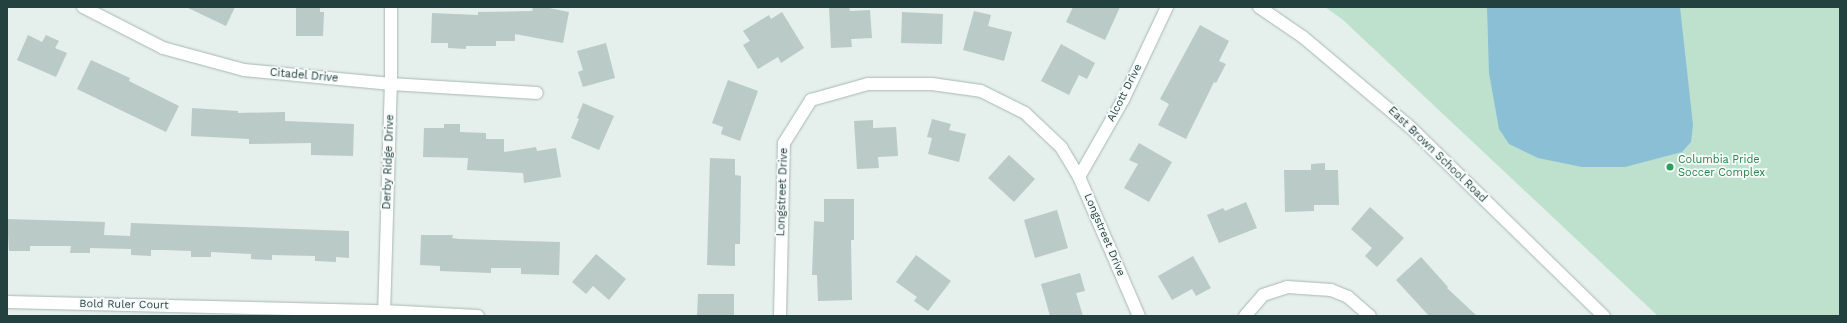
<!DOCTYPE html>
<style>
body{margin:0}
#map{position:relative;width:1847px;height:323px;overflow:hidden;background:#e5efec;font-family:"Work Sans",sans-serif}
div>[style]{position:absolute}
.green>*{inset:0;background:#bde1cc}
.water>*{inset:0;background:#8bbfd6}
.building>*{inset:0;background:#bacac6}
.roads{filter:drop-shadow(0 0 1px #a7b8b5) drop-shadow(0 0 1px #a7b8b5)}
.minor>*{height:12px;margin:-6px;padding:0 6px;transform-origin:6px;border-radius:6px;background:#fff}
.secondary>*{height:12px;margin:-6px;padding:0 6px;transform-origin:6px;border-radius:6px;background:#fff}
.dots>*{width:11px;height:11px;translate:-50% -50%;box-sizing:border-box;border:2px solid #f6fbf9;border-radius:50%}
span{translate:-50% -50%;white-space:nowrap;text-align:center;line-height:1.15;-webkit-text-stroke:3.5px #f6fbf9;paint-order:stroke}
.street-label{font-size:11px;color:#23423f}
.leisure-label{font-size:11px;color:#27864d}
.left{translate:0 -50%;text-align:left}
.frame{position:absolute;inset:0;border:8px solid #23423f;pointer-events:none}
</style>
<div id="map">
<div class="green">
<div style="clip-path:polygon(1325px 7px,1840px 7px,1840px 316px,1658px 316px,1342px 19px)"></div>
</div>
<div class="water">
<div style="clip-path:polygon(1487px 7px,1680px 7px,1693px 125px,1691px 142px,1682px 152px,1625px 167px,1582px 167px,1538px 158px,1509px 144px,1499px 129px,1489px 73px)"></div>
</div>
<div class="building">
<div style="clip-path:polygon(186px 7px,235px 7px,226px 26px)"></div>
<div style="clip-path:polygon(296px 7px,320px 7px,320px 12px,324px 12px,323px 36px,296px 36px)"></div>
<div style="clip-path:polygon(533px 7px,544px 7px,569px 12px,563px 43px,515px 34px,515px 41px,496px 41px,496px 46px,466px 46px,466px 49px,448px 48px,448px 43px,431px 43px,432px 13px,478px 15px,478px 12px,532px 11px)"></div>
<div style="clip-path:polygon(829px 7px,849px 7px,850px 11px,870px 10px,872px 38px,851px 39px,852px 47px,831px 48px)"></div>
<div style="clip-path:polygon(1073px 7px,1120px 7px,1105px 40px,1066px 22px)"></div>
<div style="clip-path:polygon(974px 11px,991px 15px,988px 26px,1012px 32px,1004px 61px,963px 50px)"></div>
<div style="clip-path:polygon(782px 12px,804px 48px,781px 63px,778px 57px,758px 69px,743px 45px,750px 41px,743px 31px,769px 15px,771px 19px)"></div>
<div style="clip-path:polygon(902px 12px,943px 14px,942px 44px,901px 43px)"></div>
<div style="clip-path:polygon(1200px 25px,1229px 41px,1219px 61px,1226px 64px,1216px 83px,1214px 82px,1186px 139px,1158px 125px,1169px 104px,1160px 99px)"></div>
<div style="clip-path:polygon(28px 35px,42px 42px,46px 35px,59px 41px,55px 48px,67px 53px,56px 77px,17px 60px)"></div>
<div style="clip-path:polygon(606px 43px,615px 78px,583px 87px,578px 72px,583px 70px,577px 51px)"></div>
<div style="clip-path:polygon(1061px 44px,1095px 63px,1087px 79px,1079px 75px,1069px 95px,1041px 81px)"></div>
<div style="clip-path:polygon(91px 60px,130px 78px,129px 81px,179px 106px,166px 132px,77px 89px)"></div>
<div style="clip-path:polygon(728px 80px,758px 91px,740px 141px,721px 134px,723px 127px,712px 123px)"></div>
<div style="clip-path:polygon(583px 103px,614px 116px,599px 150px,571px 138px,579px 119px,577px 118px)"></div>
<div style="clip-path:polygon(192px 108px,238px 111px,238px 113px,285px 112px,285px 121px,354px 124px,353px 156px,311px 155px,311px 143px,249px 144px,249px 139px,191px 136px)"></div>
<div style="clip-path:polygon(932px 119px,951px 124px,949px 130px,966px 134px,959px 162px,928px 154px,932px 138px,927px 137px)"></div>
<div style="clip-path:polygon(873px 120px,873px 128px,896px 127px,898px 156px,878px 157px,879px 168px,857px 169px,854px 121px)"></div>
<div style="clip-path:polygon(444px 124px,460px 124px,460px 132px,486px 133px,486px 139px,504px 139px,504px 152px,536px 147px,537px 151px,556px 148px,561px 177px,524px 183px,523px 173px,467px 170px,468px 158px,423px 157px,424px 128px,444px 128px)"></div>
<div style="clip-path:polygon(1139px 143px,1172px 162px,1149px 202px,1124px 188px,1138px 164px,1129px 160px)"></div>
<div style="clip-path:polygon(1009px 155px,1035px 179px,1014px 202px,988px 178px)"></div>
<div style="clip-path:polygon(710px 158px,735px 159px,735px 175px,741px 176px,740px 244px,735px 244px,735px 266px,707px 265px)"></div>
<div style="clip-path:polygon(1325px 163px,1325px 170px,1338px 170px,1339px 205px,1314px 205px,1314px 211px,1285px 212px,1284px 170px,1311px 170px,1311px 164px)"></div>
<div style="clip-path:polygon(824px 199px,854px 199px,854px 240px,851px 240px,852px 300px,818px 301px,817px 275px,812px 275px,814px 221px,824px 222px)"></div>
<div style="clip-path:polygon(1246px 202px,1257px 228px,1219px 243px,1207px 215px,1223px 208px,1225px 211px)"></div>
<div style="clip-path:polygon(1370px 207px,1404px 238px,1377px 267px,1365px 256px,1372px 248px,1351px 229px)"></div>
<div style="clip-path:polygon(1057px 210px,1068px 248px,1035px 258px,1024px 220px)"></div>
<div style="clip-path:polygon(7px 219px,105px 222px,104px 235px,130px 236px,131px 223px,349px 231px,349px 258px,336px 257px,336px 262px,315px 261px,315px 256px,272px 255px,272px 260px,251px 259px,251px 254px,211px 252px,211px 257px,191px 257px,191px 251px,164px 250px,151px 250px,151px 256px,131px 255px,131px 249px,90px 248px,90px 253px,70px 253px,71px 246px,30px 246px,30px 251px,9px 251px)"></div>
<div style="clip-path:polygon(421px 235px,453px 235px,452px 238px,459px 239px,560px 242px,559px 275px,521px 274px,521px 268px,491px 268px,491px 273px,440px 271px,440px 266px,420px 265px)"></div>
<div style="clip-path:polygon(596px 254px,626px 279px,609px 300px,593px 286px,586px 294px,572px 282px)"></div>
<div style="clip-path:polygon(916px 255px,951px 281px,928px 311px,914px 301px,917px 297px,896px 282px)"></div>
<div style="clip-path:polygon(1193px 256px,1211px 288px,1196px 296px,1192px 289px,1172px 300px,1158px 276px)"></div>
<div style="clip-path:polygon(1421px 257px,1448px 287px,1447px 288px,1477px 316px,1429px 316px,1396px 280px)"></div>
<div style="clip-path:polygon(1080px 273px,1085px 291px,1076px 293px,1083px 316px,1050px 316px,1041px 284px)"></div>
<div style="clip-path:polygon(698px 294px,734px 294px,734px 316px,697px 316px)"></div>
</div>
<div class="roads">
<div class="minor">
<div style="left:83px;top:7px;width:90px;rotate:27.1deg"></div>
<div style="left:163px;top:48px;width:84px;rotate:15.2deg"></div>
<div style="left:244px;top:70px;width:148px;rotate:5.4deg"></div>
<div style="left:391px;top:84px;width:146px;rotate:3.5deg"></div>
<div style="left:1079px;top:177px;width:91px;rotate:-60.3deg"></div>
<div style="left:1124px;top:98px;width:101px;rotate:-64.7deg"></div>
<div style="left:7px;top:302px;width:377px;rotate:1.4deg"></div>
<div style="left:384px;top:311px;width:94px;rotate:3deg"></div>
<div style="left:384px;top:316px;width:232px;rotate:-88.3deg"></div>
<div style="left:391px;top:84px;width:77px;rotate:-90deg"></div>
<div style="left:780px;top:316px;width:173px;rotate:-88.7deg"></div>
<div style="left:784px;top:143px;width:51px;rotate:-57.9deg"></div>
<div style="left:811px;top:100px;width:59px;rotate:-15.7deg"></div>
<div style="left:868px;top:84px;width:64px"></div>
<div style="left:932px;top:84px;width:49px;rotate:8.1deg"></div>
<div style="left:981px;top:91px;width:49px;rotate:26.6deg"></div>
<div style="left:1025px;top:113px;width:50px;rotate:43.4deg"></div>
<div style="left:1061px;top:147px;width:35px;rotate:59deg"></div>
<div style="left:1079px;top:177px;width:151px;rotate:66.7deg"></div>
<div style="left:1245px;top:316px;width:28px;rotate:-49deg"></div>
<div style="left:1263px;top:295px;width:25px;rotate:-18deg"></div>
<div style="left:1287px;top:287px;width:44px;rotate:3.9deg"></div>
<div style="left:1331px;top:290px;width:18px;rotate:22deg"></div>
<div style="left:1348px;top:297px;width:29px;rotate:41deg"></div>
</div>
<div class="secondary">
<div style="left:1259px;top:7px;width:53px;rotate:34.3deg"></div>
<div style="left:1303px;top:37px;width:140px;rotate:40.1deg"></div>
<div style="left:1410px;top:127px;width:271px;rotate:44.3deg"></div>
</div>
</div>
<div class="dots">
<div style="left:1670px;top:167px;background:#2e9e5b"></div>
</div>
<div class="street-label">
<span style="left:304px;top:76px;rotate:5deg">Citadel Drive</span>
<span style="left:1125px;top:93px;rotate:-63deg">Alcott Drive</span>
<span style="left:1437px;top:155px;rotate:44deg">East Brown School Road</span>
<span style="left:389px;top:162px;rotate:-88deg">Derby Ridge Drive</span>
<span style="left:783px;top:192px;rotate:-88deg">Longstreet Drive</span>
<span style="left:1104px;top:235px;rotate:67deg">Longstreet Drive</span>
<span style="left:124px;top:305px;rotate:1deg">Bold Ruler Court</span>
</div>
<div class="leisure-label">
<span class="left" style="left:1678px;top:167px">Columbia Pride<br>Soccer Complex</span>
</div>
<div class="frame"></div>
</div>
